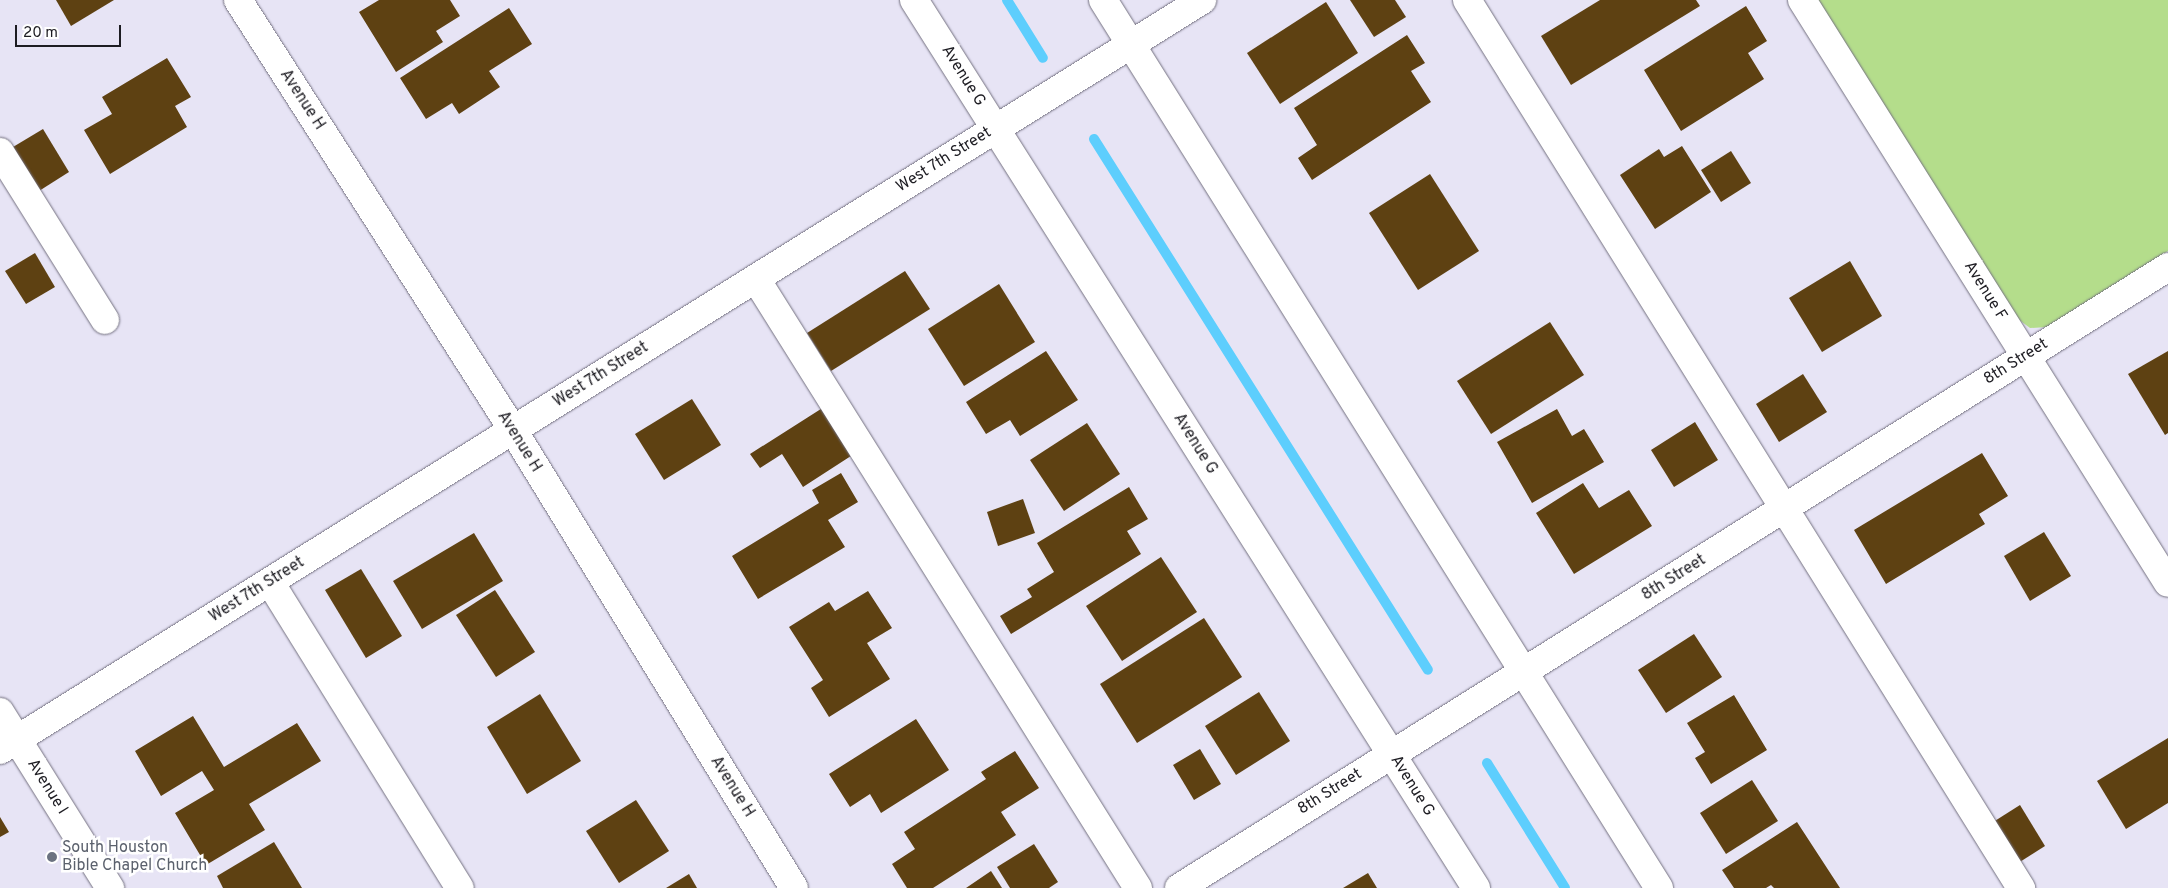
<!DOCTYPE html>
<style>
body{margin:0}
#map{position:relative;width:2168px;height:888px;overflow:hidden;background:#e7e4f5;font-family:Overpass,sans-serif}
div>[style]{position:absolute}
.green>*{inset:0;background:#b4dd8b}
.stream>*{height:10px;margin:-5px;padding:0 5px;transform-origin:5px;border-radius:5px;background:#5dcefd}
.building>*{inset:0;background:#5e4112}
.roads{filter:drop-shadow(0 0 1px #747180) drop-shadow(0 0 1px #747180)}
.minor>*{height:28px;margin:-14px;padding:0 14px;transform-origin:14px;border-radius:14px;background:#fff}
.dots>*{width:14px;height:14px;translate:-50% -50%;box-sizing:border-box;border:2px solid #fff;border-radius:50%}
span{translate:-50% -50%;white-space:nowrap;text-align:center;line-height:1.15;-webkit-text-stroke:5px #fff;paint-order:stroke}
.street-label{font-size:16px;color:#1d1c22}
.worship-label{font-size:16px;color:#5b616d}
.left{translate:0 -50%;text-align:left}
.scale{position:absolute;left:15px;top:25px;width:106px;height:22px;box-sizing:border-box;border:2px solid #1d1c22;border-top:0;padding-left:6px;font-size:15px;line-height:18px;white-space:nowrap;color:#1d1c22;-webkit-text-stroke:4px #fff;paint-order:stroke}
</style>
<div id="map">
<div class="green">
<div style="clip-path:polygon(1817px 0,2168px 0,2168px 251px,2047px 327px,2030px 328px,2014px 316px)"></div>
</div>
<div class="stream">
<div style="left:1007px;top:0;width:68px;rotate:58.2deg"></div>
<div style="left:1094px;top:139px;width:627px;rotate:57.83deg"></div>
<div style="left:1487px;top:763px;width:147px;rotate:58deg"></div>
</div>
<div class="building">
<div style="clip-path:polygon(56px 0,114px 0,71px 26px)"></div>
<div style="clip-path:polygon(379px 0,450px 0,460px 16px,436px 31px,443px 42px,396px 72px,359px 12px)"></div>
<div style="clip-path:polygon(1350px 0,1395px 0,1406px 17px,1374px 37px)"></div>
<div style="clip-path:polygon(1600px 0,1696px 0,1700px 6px,1571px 85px,1541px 36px)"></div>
<div style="clip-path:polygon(1326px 2px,1358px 53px,1280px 104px,1247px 53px)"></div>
<div style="clip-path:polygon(1746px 6px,1767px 41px,1748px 53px,1764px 79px,1681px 131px,1644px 70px)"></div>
<div style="clip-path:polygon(509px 8px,532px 44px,489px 71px,500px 87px,459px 114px,452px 103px,426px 119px,400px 78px)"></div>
<div style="clip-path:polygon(1407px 35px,1425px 63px,1411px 71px,1431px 102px,1312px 180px,1298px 158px,1317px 145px,1294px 108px)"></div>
<div style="clip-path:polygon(167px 58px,191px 97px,175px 106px,187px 127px,110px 174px,84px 130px,112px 114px,102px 97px)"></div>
<div style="clip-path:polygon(43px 129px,69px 172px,39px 191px,13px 147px)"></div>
<div style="clip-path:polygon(1682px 146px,1711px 192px,1655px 229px,1620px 175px,1659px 149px,1664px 157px)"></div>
<div style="clip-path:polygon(1731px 151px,1751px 183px,1721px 202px,1701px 170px)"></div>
<div style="clip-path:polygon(1430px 174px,1479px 251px,1418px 290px,1369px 213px)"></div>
<div style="clip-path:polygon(35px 253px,55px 287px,26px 304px,5px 271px)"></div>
<div style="clip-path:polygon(1850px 261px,1882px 316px,1822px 352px,1789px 298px)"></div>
<div style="clip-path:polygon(905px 271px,930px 309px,831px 371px,807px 333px)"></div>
<div style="clip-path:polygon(999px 284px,1035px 342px,964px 386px,928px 329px)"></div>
<div style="clip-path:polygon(1550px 322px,1584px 375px,1491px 434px,1457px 381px)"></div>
<div style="clip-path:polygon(1046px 351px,1078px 400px,1020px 436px,1010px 420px,986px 434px,966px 402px)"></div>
<div style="clip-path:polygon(2168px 351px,2168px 433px,2165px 435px,2128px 374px)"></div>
<div style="clip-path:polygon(1803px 374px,1827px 412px,1779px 442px,1756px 404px)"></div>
<div style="clip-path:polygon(692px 399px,721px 445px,664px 480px,635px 434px)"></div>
<div style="clip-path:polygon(824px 407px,854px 454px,803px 487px,782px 454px,760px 468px,750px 454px)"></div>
<div style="clip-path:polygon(1557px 409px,1572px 436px,1584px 429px,1604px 462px,1532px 503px,1497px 442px)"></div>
<div style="clip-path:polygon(1695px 422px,1718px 460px,1674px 487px,1651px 450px)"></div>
<div style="clip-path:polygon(1087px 423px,1120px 474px,1064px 511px,1030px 460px)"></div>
<div style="clip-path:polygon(1982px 453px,2008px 496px,1979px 514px,1985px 524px,1886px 584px,1854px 530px)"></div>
<div style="clip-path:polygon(841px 473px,858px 502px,828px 520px,845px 547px,758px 599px,732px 556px,819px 503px,812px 490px)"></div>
<div style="clip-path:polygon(1583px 483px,1599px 508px,1629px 490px,1652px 526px,1574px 574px,1536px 513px)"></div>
<div style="clip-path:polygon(1129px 487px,1148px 519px,1127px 531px,1141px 554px,1011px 634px,1000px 616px,1032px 597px,1027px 589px,1054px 572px,1037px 543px)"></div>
<div style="clip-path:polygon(1023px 499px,1035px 533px,998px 546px,987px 512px)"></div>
<div style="clip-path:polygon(2044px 532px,2071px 576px,2030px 601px,2004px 556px)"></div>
<div style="clip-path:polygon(474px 533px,503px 581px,422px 629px,393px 581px)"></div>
<div style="clip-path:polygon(1161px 557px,1197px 612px,1122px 661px,1086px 606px)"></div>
<div style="clip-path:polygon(361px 569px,402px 636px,366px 658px,325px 590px)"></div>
<div style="clip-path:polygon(495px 590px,535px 652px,496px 677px,456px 615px)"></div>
<div style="clip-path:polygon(868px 591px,892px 628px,867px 643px,890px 679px,829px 717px,811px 688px,823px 680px,789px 627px,829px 602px,835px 611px)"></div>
<div style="clip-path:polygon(1204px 618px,1242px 677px,1137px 743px,1100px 684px)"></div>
<div style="clip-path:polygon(1694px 634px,1722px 677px,1666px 713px,1638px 670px)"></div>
<div style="clip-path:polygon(1259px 692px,1290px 741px,1236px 775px,1205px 726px)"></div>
<div style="clip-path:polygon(540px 694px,581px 761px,527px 794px,487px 727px)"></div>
<div style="clip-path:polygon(1734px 695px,1767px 750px,1711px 784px,1695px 758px,1705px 752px,1687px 723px)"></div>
<div style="clip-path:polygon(193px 716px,224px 767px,297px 723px,321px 761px,249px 804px,265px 830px,206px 865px,175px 813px,214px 790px,202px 771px,161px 796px,135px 751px)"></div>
<div style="clip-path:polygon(916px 719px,949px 770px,881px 813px,870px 794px,850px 807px,829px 774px)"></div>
<div style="clip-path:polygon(2168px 738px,2168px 803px,2126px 829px,2097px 781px)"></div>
<div style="clip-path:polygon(1200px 749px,1221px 784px,1194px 800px,1173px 765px)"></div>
<div style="clip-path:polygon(1015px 751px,1039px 788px,1001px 812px,1016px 835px,933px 888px,907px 888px,892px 864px,915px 849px,904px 832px,986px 779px,981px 772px)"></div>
<div style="clip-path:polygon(1752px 780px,1778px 821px,1726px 854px,1700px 813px)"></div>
<div style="clip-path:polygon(636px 800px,669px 851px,619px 883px,586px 831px)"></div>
<div style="clip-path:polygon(2020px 805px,2045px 846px,2015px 865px,1990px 824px)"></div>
<div style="clip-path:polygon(0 817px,9px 832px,0 837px)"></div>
<div style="clip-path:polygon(1797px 822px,1840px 888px,1774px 888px,1771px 885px,1766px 888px,1734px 888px,1722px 870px)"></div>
<div style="clip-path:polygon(274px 842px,302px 888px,223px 888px,217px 876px)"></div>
<div style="clip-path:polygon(1034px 844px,1058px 882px,1049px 888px,1010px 888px,997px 867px)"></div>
<div style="clip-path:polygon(991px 871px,1002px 888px,966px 888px)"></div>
<div style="clip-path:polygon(1368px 873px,1377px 888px,1343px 888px)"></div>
<div style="clip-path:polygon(689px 874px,697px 888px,666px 888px)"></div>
</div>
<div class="roads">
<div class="minor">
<div style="left:238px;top:0;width:510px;rotate:57.4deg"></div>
<div style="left:513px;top:430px;width:537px;rotate:58.47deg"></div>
<div style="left:914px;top:0;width:1051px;rotate:57.67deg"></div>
<div style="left:1103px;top:0;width:1048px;rotate:57.95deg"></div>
<div style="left:1467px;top:0;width:1047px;rotate:58.04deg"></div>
<div style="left:1802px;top:0;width:688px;rotate:57.88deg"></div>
<div style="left:0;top:152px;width:198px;rotate:58deg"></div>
<div style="left:756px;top:279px;width:719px;rotate:57.9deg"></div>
<div style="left:270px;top:582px;width:360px;rotate:58.2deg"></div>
<div style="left:0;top:712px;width:208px;rotate:58deg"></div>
<div style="left:0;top:750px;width:1417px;rotate:-31.96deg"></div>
<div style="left:1179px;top:888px;width:1168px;rotate:-32.12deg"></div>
</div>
</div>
<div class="dots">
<div style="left:52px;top:857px;background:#6b7280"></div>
</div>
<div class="street-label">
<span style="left:963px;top:76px;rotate:58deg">Avenue G</span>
<span style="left:302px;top:100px;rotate:57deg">Avenue H</span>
<span style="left:944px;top:160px;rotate:-32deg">West 7th Street</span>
<span style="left:1985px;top:291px;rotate:58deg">Avenue F</span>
<span style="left:2016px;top:362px;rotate:-32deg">8th Street</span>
<span style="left:601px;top:375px;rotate:-32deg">West 7th Street</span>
<span style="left:519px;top:442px;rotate:58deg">Avenue H</span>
<span style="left:1195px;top:444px;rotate:58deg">Avenue G</span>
<span style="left:1674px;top:578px;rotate:-32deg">8th Street</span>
<span style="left:257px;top:590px;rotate:-32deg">West 7th Street</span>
<span style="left:1412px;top:786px;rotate:58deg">Avenue G</span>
<span style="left:47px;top:787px;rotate:58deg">Avenue I</span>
<span style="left:732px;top:787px;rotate:58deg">Avenue H</span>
<span style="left:1330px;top:792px;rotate:-32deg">8th Street</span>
</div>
<div class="worship-label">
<span class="left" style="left:62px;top:857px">South Houston<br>Bible Chapel Church</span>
</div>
<div class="scale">20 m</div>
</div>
